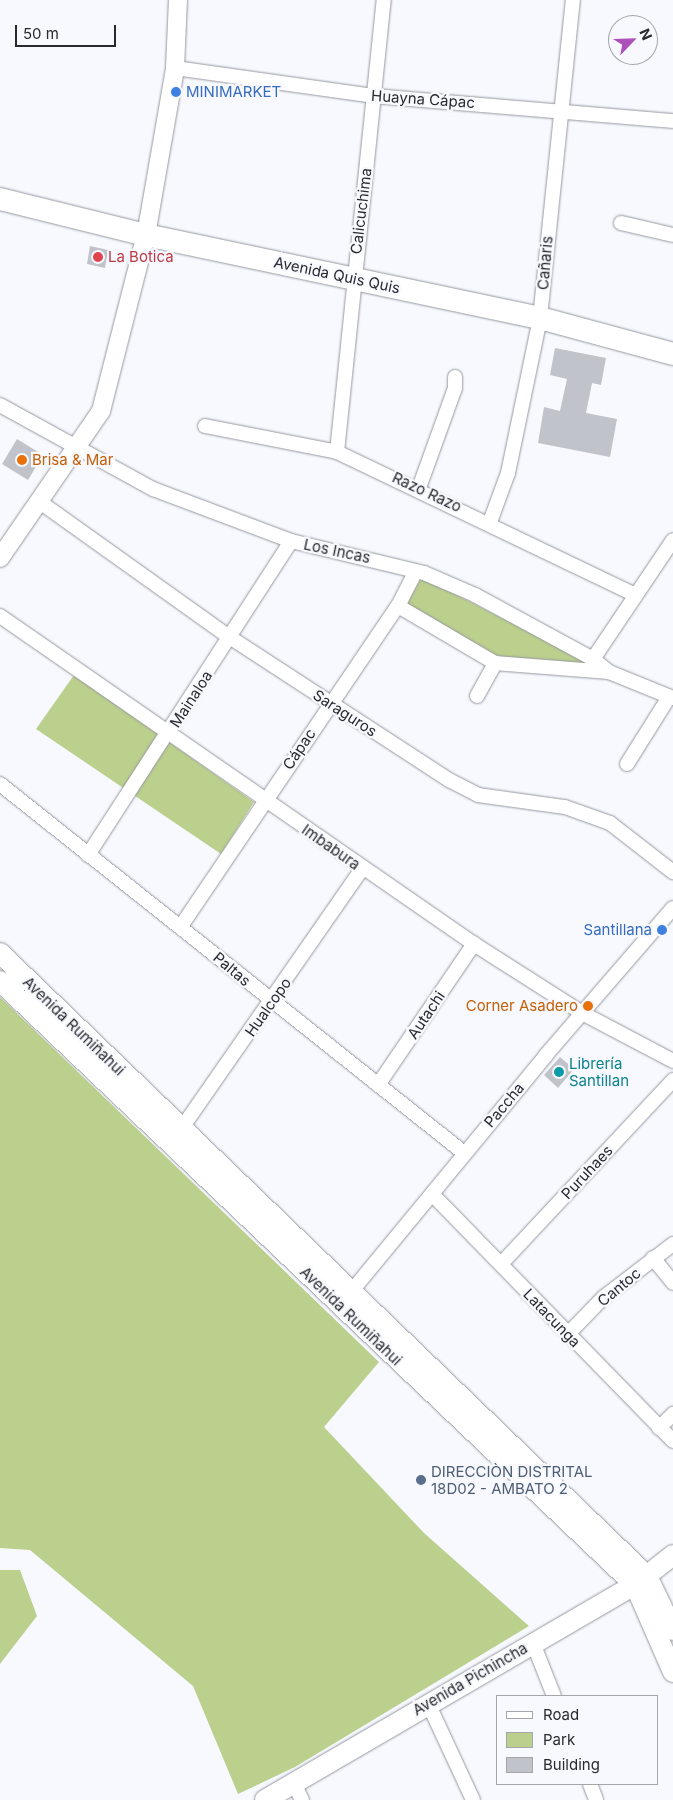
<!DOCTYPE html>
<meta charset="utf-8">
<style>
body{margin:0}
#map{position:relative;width:673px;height:1800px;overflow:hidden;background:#f7f9ff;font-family:Inter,sans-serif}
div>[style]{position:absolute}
.green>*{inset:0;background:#bbd08d}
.building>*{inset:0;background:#c0c3c9}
.roads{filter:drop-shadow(0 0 1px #96989f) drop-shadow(0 0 1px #96989f)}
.minor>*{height:14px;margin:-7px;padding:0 7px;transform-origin:7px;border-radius:7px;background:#fff}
.tertiary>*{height:18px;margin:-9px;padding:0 9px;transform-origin:9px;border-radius:9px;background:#fff}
.secondary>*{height:20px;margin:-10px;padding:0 10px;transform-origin:10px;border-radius:10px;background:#fff}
.primary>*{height:22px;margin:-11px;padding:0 11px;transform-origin:11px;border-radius:11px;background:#fff}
.dots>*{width:14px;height:14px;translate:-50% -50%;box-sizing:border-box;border:2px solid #f7f9ff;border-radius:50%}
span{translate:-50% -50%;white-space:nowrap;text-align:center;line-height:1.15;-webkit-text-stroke:4.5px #f7f9ff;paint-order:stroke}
.shop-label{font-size:15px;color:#366cbe}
.left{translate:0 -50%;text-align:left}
.right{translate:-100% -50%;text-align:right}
.street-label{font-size:15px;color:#292a2d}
.health-label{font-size:15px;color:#be3a42}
.food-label{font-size:15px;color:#c56008}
.culture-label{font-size:15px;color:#0d838f}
.service-label{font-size:15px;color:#4e5e75}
.legend{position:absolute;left:496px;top:1695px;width:162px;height:90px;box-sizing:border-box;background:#f7f9ff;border:1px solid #a5a6ab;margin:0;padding:6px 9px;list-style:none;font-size:15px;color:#292a2d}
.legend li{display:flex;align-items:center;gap:10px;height:25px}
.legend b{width:25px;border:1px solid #a5a6ab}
.north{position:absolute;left:608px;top:15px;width:50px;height:50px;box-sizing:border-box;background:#f7f9ff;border:1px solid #a5a6ab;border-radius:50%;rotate:66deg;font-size:14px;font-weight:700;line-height:20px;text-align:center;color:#292a2d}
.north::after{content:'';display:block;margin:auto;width:18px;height:22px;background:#ae50ba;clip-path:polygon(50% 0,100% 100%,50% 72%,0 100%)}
.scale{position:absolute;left:15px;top:25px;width:101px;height:22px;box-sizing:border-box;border:2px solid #292a2d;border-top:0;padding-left:6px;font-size:15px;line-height:18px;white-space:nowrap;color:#292a2d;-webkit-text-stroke:4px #f7f9ff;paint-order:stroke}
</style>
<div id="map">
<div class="green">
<div style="clip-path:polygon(422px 577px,585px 661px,599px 676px,499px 669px,400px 614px)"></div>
<div style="clip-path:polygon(74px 675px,254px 802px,221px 854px,36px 729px)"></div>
<div style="clip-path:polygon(0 997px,379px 1362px,324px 1427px,424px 1533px,529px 1626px,295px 1767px,238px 1794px,193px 1686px,30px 1550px,0 1548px)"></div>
<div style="clip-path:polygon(0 1570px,20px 1570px,37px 1616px,0 1664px)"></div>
</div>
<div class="building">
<div style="clip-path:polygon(90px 246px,108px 250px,105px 268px,87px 264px)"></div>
<div style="clip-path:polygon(555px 348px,606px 358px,601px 385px,592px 383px,586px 413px,617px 419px,610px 457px,538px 443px,544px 407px,560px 411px,567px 379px,550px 375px)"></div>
<div style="clip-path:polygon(17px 439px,43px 455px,28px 480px,2px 464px)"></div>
<div style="clip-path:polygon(560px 1057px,574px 1069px,558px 1088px,544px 1075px)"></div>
</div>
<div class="roads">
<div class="minor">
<div style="left:175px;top:68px;width:202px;rotate:8deg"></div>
<div style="left:375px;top:96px;width:299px;rotate:4.8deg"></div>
<div style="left:621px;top:223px;width:53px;rotate:13deg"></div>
<div style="left:0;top:405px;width:175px;rotate:28.8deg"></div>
<div style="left:153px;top:489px;width:147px;rotate:20.6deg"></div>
<div style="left:291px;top:541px;width:137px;rotate:13.5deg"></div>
<div style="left:424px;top:573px;width:56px;rotate:23.3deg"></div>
<div style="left:475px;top:595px;width:134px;rotate:28.5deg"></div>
<div style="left:593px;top:659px;width:21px;rotate:39deg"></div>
<div style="left:609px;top:672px;width:69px;rotate:22.1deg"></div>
<div style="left:205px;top:426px;width:135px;rotate:11.1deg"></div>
<div style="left:337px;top:452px;width:331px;rotate:25.6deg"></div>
<div style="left:337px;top:452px;width:454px;rotate:-84.1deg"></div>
<div style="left:419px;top:488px;width:106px;rotate:-70.2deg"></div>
<div style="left:455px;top:388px;width:11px;rotate:-90deg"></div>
<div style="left:40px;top:502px;width:234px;rotate:35.5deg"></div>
<div style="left:231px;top:638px;width:260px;rotate:33.1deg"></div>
<div style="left:449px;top:780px;width:33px;rotate:27deg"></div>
<div style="left:478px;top:795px;width:88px;rotate:7.9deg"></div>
<div style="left:565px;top:807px;width:48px;rotate:19.6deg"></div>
<div style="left:610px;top:823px;width:80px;rotate:37.9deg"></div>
<div style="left:490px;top:522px;width:52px;rotate:-69.8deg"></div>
<div style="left:508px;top:473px;width:158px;rotate:-78.3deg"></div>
<div style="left:540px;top:318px;width:320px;rotate:-84.1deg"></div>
<div style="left:398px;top:606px;width:113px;rotate:30.4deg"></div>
<div style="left:495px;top:663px;width:114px;rotate:4.5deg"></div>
<div style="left:0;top:616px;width:576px;rotate:34.68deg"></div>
<div style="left:474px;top:944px;width:130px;rotate:32.5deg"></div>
<div style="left:584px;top:1014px;width:101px;rotate:27.8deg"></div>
<div style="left:593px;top:659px;width:143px;rotate:-56.1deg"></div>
<div style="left:477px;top:696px;width:38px;rotate:-61deg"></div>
<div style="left:627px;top:764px;width:79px;rotate:-57.9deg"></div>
<div style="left:0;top:784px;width:593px;rotate:38.49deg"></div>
<div style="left:88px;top:855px;width:374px;rotate:-57.1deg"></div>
<div style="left:181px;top:926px;width:387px;rotate:-55.9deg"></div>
<div style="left:398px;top:606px;width:39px;rotate:-63deg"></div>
<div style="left:378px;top:1085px;width:171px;rotate:-55.8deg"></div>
<div style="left:177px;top:1135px;width:324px;rotate:-55.2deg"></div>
<div style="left:432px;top:1194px;width:345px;rotate:45.7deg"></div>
<div style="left:653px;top:1258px;width:32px;rotate:51deg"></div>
<div style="left:501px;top:1264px;width:252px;rotate:-46.9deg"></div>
<div style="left:346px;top:1298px;width:315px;rotate:-50.5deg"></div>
<div style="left:546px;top:1055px;width:194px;rotate:-49.2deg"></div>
<div style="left:568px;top:1334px;width:52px;rotate:-45.8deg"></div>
<div style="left:604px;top:1297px;width:87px;rotate:-37.5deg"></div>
<div style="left:659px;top:1428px;width:20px;rotate:-45deg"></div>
<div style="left:533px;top:1643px;width:57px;rotate:68.4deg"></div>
<div style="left:428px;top:1703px;width:107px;rotate:65.1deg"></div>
<div style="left:294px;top:1783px;width:19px;rotate:65deg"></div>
<div style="left:590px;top:1784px;width:17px;rotate:69deg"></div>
</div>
<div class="tertiary">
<div style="left:0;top:558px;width:178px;rotate:-55.5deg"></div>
<div style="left:101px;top:411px;width:182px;rotate:-75.7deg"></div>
<div style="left:146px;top:235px;width:169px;rotate:-80.1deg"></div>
<div style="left:175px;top:68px;width:68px;rotate:-87.5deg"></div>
</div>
<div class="secondary">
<div style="left:0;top:953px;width:898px;rotate:43.92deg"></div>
<div style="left:647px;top:1576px;width:60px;rotate:64.3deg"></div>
<div style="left:0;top:981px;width:876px;rotate:43.57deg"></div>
<div style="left:635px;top:1585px;width:95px;rotate:66.4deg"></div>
<div style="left:265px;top:1800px;width:428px;rotate:-30.2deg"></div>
<div style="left:635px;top:1585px;width:48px;rotate:-38.3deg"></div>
</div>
<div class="primary">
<div style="left:0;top:199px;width:150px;rotate:13.9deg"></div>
<div style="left:146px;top:235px;width:403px;rotate:11.9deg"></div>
<div style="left:540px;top:318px;width:138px;rotate:15.1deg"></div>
</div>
</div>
<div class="dots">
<div style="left:176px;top:92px;background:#3f7fe0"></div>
<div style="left:98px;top:257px;background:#e0444e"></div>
<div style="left:22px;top:460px;background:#e8710a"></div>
<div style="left:662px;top:930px;background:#3f7fe0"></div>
<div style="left:588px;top:1006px;background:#e8710a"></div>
<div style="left:559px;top:1072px;background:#0f9aa8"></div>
<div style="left:421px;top:1480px;background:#5c6f8a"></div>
</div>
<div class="shop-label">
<span class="left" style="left:186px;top:92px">MINIMARKET</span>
<span class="right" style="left:652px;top:930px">Santillana</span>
</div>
<div class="street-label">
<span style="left:423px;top:99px;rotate:4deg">Huayna Cápac</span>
<span style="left:361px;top:211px;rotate:-83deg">Calicuchima</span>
<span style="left:545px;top:263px;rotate:-85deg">Cañaris</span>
<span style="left:337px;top:275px;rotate:12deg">Avenida Quis Quis</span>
<span style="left:427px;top:492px;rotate:25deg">Razo Razo</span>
<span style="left:337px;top:551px;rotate:12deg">Los Incas</span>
<span style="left:191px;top:699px;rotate:-57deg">Mainaloa</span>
<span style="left:345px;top:713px;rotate:33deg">Saraguros</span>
<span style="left:299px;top:749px;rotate:-56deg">Cápac</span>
<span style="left:331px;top:847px;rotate:35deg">Imbabura</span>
<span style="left:232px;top:969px;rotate:40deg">Paltas</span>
<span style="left:268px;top:1007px;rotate:-55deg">Hualcopo</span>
<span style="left:426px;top:1015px;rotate:-56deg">Autachi</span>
<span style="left:74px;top:1026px;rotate:44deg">Avenida Rumiñahui</span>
<span style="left:504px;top:1105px;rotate:-50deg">Paccha</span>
<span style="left:587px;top:1172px;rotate:-47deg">Puruhaes</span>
<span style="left:619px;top:1287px;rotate:-40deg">Cantoc</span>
<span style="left:351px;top:1316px;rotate:44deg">Avenida Rumiñahui</span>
<span style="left:552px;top:1318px;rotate:46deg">Latacunga</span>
<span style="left:470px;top:1679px;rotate:-30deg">Avenida Pichincha</span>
</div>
<div class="health-label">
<span class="left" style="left:108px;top:257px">La Botica</span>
</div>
<div class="food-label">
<span class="left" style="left:32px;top:460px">Brisa &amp; Mar</span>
<span class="right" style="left:578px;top:1006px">Corner Asadero</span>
</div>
<div class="culture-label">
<span class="left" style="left:569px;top:1072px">Librería<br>Santillan</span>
</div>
<div class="service-label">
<span class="left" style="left:431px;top:1480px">DIRECCIÒN DISTRITAL<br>18D02 - AMBATO 2</span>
</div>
<ul class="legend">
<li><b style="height:6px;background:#fff"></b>Road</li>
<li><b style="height:14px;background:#bbd08d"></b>Park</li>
<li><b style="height:14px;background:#c0c3c9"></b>Building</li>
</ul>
<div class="north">N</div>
<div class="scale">50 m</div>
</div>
